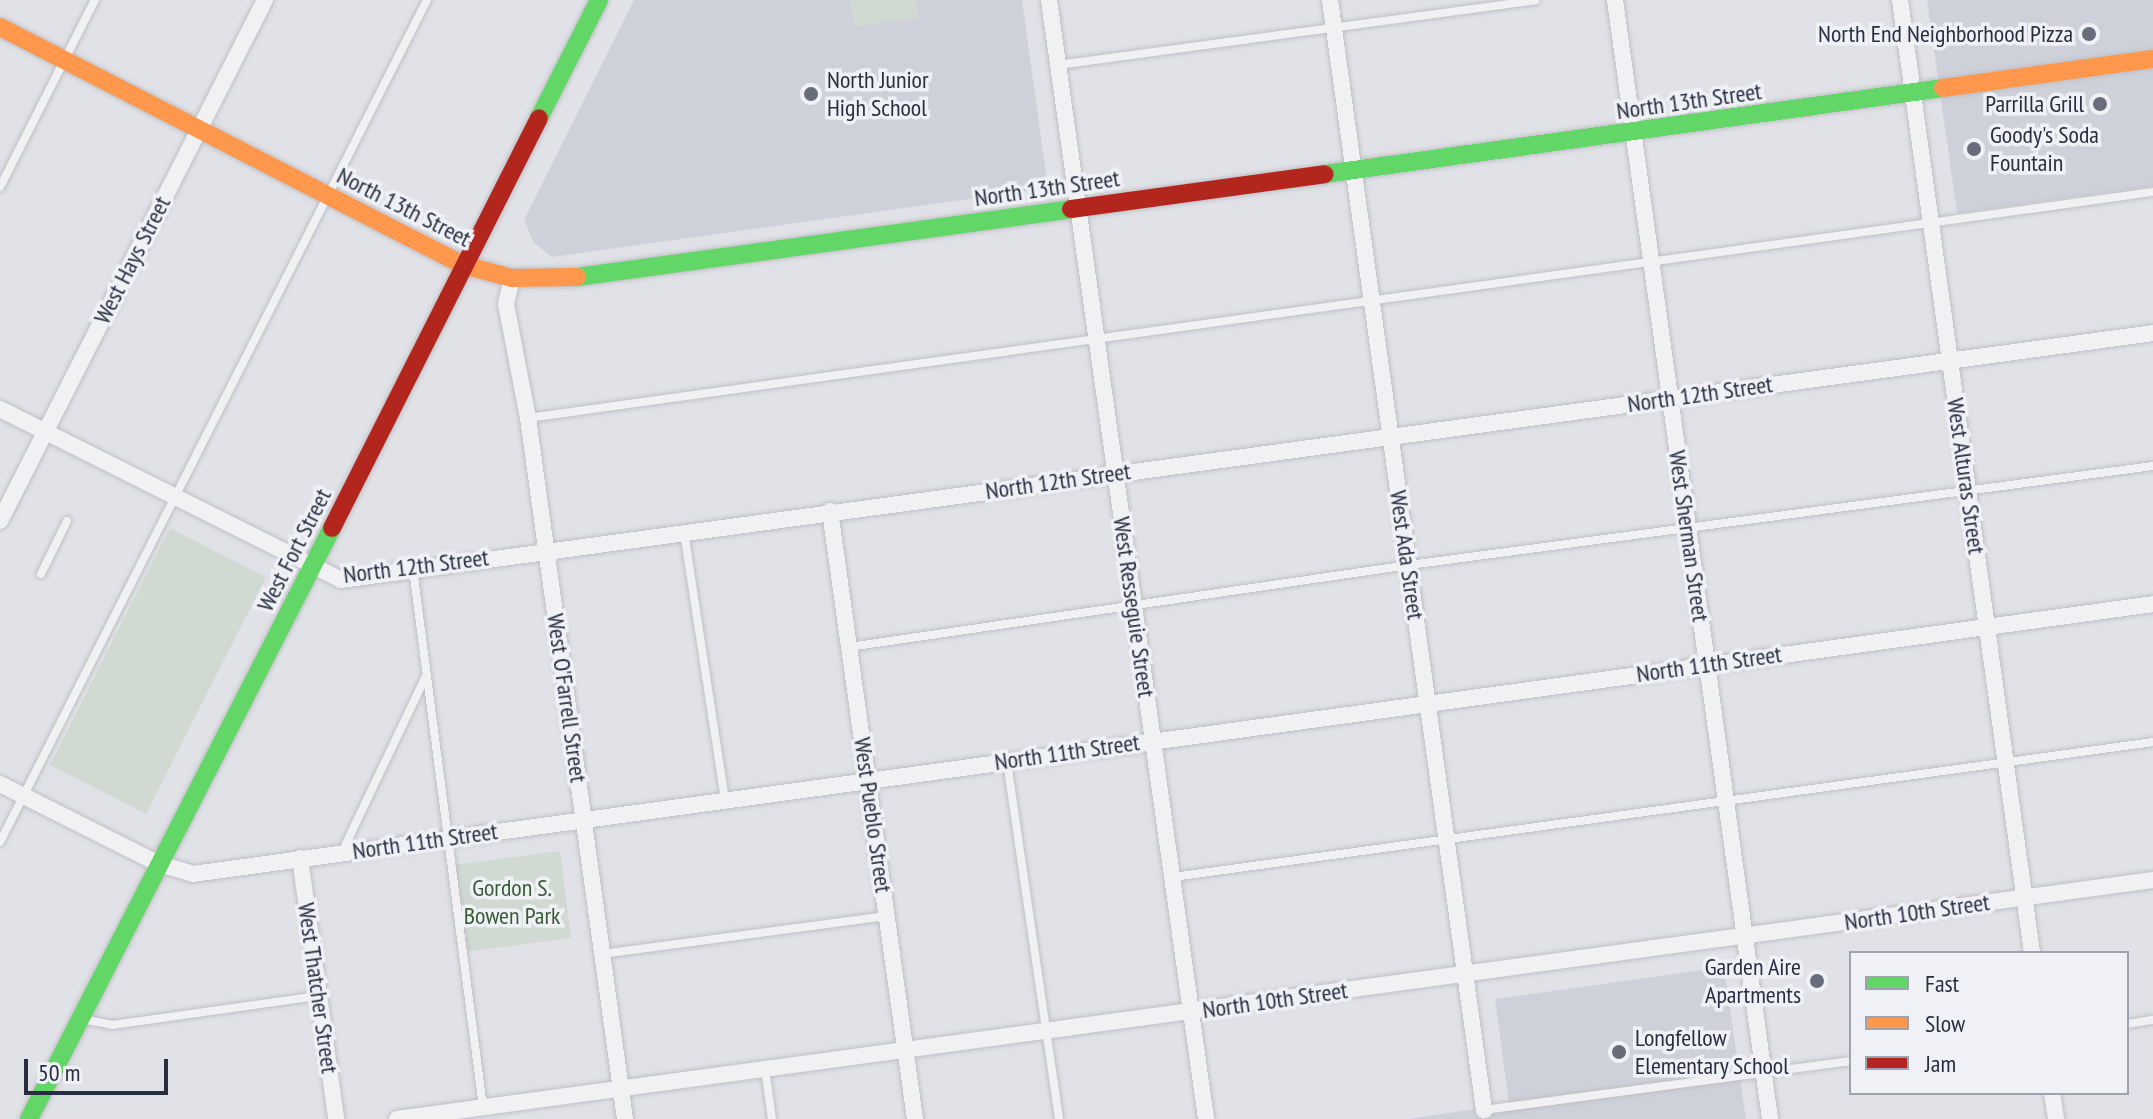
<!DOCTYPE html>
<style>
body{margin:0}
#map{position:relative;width:2153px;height:1119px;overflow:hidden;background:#e1e2e7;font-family:"PT Sans Narrow",sans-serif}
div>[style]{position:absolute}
.built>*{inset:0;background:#cfd1da}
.green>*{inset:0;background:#d0d9d2}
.roads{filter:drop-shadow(0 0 2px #bfc0c5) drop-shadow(0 0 2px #bfc0c5)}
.lane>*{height:8px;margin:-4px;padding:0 4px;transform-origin:4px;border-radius:4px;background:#f1f1f3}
.street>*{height:16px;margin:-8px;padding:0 8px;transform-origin:8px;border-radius:8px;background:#f1f1f3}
.fast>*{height:18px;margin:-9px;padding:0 9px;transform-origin:9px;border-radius:9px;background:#63d668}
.slow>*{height:18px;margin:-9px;padding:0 9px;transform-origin:9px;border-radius:9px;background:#ff974d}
.jam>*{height:18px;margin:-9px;padding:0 9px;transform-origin:9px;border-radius:9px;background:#b3261e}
.dots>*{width:22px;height:22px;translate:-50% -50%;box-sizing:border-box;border:4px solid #eff1f6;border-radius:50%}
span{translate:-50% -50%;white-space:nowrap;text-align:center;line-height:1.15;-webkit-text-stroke:7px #eff1f6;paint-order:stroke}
.poi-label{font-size:24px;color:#282d40}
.right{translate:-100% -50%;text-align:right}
.left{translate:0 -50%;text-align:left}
.street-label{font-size:24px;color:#282d40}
.park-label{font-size:24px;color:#375c35}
.legend{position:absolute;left:1849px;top:951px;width:280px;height:144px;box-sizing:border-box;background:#eff1f6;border:2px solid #9fa3ad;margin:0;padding:10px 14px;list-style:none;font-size:24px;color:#282d40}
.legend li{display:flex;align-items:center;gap:16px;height:40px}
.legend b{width:40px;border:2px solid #9fa3ad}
.scale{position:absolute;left:24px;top:1059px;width:144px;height:36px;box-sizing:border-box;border:4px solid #282d40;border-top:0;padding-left:10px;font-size:24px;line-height:28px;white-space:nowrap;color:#282d40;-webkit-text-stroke:6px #eff1f6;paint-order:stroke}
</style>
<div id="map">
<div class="built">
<div style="clip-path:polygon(634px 0,1022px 0,1048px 188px,552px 257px,534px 243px,524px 220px)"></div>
<div style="clip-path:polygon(1927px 0,2153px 0,2153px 186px,1957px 213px)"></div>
<div style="clip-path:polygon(1724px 967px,1746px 1119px,1407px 1119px,1509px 1104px,1495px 999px)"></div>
</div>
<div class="green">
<div style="clip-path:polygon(850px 0,916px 0,918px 18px,854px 27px)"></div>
<div style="clip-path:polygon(170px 528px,266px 577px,146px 814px,50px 765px)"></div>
<div style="clip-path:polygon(560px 851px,571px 938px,465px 952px,453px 865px)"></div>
</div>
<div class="roads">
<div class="lane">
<div style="left:1058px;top:65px;width:482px;rotate:-7.7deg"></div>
<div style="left:0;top:187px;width:210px;rotate:-63.1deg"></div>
<div style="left:528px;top:418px;width:1641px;rotate:-7.92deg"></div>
<div style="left:684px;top:532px;width:271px;rotate:81.3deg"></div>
<div style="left:413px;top:569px;width:543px;rotate:82.59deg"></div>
<div style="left:41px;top:574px;width:59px;rotate:-63.9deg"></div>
<div style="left:849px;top:647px;width:566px;rotate:-8.33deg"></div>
<div style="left:1409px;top:565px;width:751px;rotate:-7.58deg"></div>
<div style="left:1007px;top:762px;width:361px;rotate:81.7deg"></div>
<div style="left:0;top:842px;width:944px;rotate:-63.11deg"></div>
<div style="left:342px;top:852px;width:195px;rotate:-64.5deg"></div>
<div style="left:1173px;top:877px;width:989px;rotate:-7.84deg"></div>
<div style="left:602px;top:954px;width:287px;rotate:-7.6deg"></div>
<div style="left:82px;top:1019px;width:31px;rotate:11deg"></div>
<div style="left:112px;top:1025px;width:209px;rotate:-8deg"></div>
<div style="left:2127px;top:1024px;width:26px;rotate:-9deg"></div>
<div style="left:765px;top:1069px;width:50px;rotate:82deg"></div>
<div style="left:1484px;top:1110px;width:370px;rotate:-7.6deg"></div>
</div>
<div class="street">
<div style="left:1049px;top:0;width:1130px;rotate:82.01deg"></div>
<div style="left:1330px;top:0;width:1121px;rotate:82.1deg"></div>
<div style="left:1615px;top:0;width:1130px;rotate:82.11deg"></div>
<div style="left:1900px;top:0;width:962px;rotate:82.11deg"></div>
<div style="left:512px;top:278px;width:27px;rotate:103deg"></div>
<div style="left:506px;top:304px;width:116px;rotate:79.1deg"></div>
<div style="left:528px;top:418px;width:708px;rotate:82.12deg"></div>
<div style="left:0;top:409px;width:381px;rotate:26.6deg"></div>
<div style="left:341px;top:580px;width:1829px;rotate:-7.76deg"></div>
<div style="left:830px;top:511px;width:614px;rotate:82.04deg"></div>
<div style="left:0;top:521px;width:585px;rotate:-63.04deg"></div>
<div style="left:0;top:784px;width:178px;rotate:26.7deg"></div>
<div style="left:159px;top:864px;width:35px;rotate:16deg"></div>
<div style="left:193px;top:874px;width:1979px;rotate:-7.84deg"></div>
<div style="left:300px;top:858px;width:263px;rotate:82.1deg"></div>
<div style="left:2052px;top:1093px;width:26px;rotate:81deg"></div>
<div style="left:397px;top:1119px;width:1772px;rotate:-7.75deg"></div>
</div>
<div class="fast">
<div style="left:539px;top:118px;width:132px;rotate:-63deg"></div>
<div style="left:1325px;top:174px;width:624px;rotate:-7.92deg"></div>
<div style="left:577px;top:277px;width:499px;rotate:-7.8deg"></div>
<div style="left:29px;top:1119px;width:664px;rotate:-62.86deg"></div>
</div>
<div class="slow">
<div style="left:0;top:27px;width:521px;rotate:27.2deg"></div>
<div style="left:463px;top:265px;width:51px;rotate:14.9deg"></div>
<div style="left:512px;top:278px;width:65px;rotate:-0.9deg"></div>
<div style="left:1943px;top:88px;width:212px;rotate:-7.9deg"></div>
</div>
<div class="jam">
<div style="left:1071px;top:209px;width:256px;rotate:-7.8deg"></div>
<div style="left:332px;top:528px;width:459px;rotate:-63.2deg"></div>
</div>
</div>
<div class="dots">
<div style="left:2089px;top:34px;background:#696c7a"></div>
<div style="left:811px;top:94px;background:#696c7a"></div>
<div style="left:2100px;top:104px;background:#696c7a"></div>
<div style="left:1974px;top:149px;background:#696c7a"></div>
<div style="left:1817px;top:981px;background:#696c7a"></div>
<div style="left:1619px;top:1052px;background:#696c7a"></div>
</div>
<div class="poi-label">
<span class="right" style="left:2073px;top:34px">North End Neighborhood Pizza</span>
<span class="left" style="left:827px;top:94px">North Junior<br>High School</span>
<span class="right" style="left:2084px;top:104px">Parrilla Grill</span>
<span class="left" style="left:1990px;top:149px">Goody's Soda<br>Fountain</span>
<span class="right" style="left:1801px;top:981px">Garden Aire<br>Apartments</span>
<span class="left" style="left:1635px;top:1052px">Longfellow<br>Elementary School</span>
</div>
<div class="street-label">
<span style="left:1689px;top:101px;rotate:-8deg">North 13th Street</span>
<span style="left:1047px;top:188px;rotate:-8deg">North 13th Street</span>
<span style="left:404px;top:207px;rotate:27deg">North 13th Street</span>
<span style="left:132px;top:260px;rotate:-63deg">West Hays Street</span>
<span style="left:1700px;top:394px;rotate:-8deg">North 12th Street</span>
<span style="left:1966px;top:476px;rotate:82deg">West Alturas Street</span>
<span style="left:1058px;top:481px;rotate:-8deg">North 12th Street</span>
<span style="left:1689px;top:536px;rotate:82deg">West Sherman Street</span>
<span style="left:294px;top:550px;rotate:-63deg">West Fort Street</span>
<span style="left:1407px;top:555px;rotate:82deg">West Ada Street</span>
<span style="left:416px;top:566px;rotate:-7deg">North 12th Street</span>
<span style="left:1134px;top:607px;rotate:82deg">West Resseguie Street</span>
<span style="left:1709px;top:664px;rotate:-8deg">North 11th Street</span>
<span style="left:567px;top:698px;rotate:82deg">West O'Farrell Street</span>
<span style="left:1067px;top:752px;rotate:-8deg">North 11th Street</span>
<span style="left:873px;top:815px;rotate:82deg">West Pueblo Street</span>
<span style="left:425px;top:841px;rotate:-8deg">North 11th Street</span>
<span style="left:1917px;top:912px;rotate:-8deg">North 10th Street</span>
<span style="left:318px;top:988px;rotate:82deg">West Thatcher Street</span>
<span style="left:1275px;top:1000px;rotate:-8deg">North 10th Street</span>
</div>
<div class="park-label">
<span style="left:512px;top:902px">Gordon S.<br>Bowen Park</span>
</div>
<ul class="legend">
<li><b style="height:10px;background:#63d668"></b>Fast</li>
<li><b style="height:10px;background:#ff974d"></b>Slow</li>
<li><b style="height:10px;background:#b3261e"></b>Jam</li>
</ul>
<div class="scale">50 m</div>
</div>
